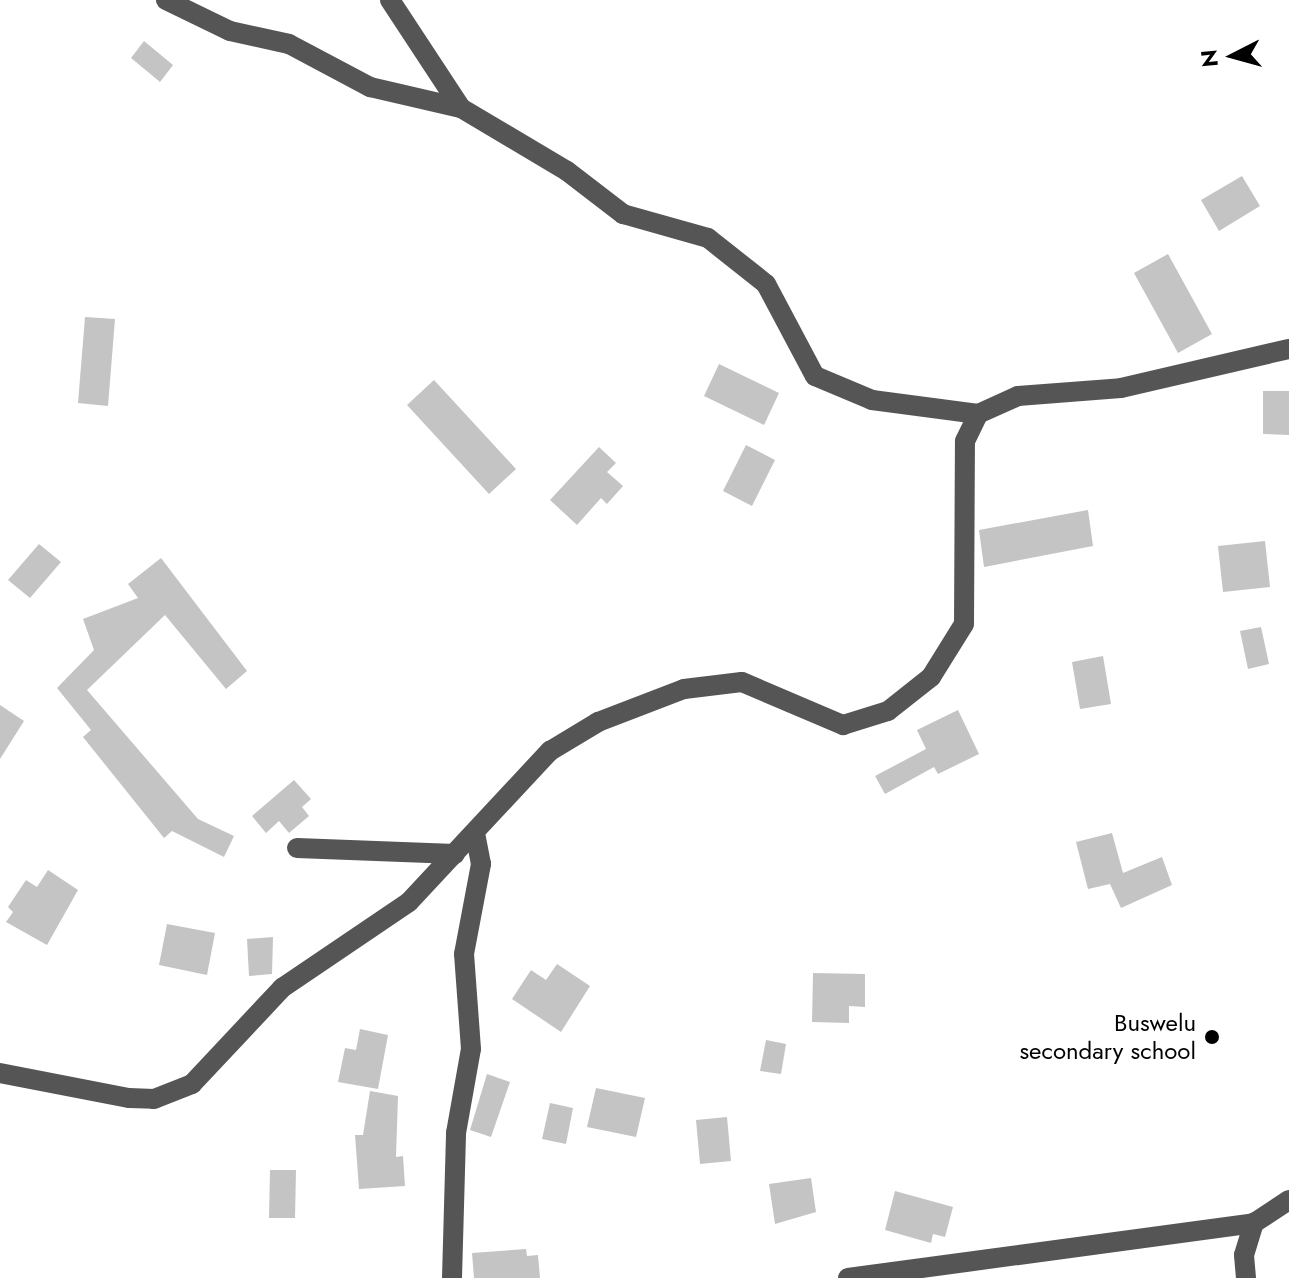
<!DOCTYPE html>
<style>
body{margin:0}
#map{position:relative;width:1289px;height:1278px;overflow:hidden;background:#fff;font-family:Jost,sans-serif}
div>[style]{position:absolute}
.building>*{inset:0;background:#c4c4c4}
.minor>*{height:20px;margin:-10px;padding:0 10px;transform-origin:10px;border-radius:10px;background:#555}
.dots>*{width:22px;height:22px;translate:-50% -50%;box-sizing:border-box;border:4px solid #fff;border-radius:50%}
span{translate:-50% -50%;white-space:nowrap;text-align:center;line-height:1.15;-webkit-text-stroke:6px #fff;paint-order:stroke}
.poi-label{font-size:24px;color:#000}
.right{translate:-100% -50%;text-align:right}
.north{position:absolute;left:1193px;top:16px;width:80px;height:80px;-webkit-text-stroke:6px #fff;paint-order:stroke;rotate:264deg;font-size:22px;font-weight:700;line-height:32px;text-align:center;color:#000}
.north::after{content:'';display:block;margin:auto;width:28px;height:36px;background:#000;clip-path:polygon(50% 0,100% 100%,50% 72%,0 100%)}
</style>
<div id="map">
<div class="building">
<div style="clip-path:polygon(144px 41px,173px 65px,160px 82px,131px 58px)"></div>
<div style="clip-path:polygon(1242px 176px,1260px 206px,1219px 231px,1201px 200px)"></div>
<div style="clip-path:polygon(1168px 254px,1212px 334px,1178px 353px,1134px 273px)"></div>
<div style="clip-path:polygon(85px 317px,115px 319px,108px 406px,78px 403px)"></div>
<div style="clip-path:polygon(719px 364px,779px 393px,764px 425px,704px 396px)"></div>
<div style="clip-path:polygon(434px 380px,516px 469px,489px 494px,407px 405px)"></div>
<div style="clip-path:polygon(1263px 391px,1289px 391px,1289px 435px,1263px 434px)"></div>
<div style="clip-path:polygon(746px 445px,775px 460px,752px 506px,723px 491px)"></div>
<div style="clip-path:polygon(599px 447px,616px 463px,607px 472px,623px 486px,607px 504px,601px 498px,577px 525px,550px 500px)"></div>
<div style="clip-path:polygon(1088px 510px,1093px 546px,984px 567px,979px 530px)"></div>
<div style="clip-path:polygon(1265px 541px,1270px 587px,1223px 592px,1218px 546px)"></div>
<div style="clip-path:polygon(39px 544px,61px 562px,30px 598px,8px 580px)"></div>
<div style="clip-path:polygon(161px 558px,247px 671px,226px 689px,165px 615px,87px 690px,198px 819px,234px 836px,224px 857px,172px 831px,164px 838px,83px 737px,91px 730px,57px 688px,94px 650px,83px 619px,138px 598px,128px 584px)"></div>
<div style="clip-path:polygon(1261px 627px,1269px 664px,1248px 669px,1240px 631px)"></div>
<div style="clip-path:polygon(1103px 656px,1111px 704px,1080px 709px,1072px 662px)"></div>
<div style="clip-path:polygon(0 705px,24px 721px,0 759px)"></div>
<div style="clip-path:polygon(958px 710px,979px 754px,938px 774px,934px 767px,885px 794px,875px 776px,926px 749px,917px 730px)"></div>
<div style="clip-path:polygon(294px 780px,311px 799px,302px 807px,309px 816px,289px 833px,279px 821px,266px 833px,252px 816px)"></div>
<div style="clip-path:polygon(1112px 833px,1123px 873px,1162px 857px,1172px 885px,1121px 908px,1110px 884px,1088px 889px,1076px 842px)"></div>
<div style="clip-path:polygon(48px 870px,78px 890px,47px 945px,6px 922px,13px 912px,8px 907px,26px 880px,37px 887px)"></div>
<div style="clip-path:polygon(167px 924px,215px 933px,207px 975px,159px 965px)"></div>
<div style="clip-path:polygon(273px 937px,272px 974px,249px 976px,247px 939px)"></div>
<div style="clip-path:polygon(557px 964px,590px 986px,561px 1032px,512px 999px,531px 970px,546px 980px)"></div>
<div style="clip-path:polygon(813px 973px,865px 974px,865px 1007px,849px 1006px,849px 1023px,812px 1022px)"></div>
<div style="clip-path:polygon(360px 1029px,388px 1035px,378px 1089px,338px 1082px,345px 1048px,356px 1050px)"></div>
<div style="clip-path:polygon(766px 1040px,786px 1044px,781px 1074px,760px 1071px)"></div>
<div style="clip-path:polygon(487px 1074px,510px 1082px,491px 1137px,470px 1130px)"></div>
<div style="clip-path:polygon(596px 1088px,645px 1098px,636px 1137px,587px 1127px)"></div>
<div style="clip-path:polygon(370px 1091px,398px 1096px,396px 1157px,403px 1156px,405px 1186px,359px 1189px,355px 1135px,363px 1135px)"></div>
<div style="clip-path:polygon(550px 1103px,573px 1108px,566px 1144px,542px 1139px)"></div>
<div style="clip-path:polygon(727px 1117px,731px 1161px,700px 1164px,696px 1120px)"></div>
<div style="clip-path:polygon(270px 1170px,296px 1170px,295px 1218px,269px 1218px)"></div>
<div style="clip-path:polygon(811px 1178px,816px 1212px,775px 1224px,769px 1184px)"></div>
<div style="clip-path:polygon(895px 1191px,953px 1207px,945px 1237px,933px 1234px,931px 1243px,885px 1230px)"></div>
<div style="clip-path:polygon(526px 1249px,527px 1256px,538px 1255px,540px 1278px,474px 1278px,472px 1253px)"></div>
</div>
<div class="minor">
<div style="left:166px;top:0;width:71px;rotate:25.8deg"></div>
<div style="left:230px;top:31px;width:60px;rotate:12.4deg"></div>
<div style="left:289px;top:44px;width:92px;rotate:28deg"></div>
<div style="left:370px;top:87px;width:93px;rotate:13deg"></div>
<div style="left:390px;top:0;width:129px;rotate:56.7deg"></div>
<div style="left:461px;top:108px;width:123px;rotate:30.7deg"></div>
<div style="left:567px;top:171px;width:71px;rotate:37.5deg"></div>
<div style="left:623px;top:214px;width:88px;rotate:15.8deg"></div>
<div style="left:708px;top:238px;width:74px;rotate:38.4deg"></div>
<div style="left:766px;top:284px;width:104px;rotate:62deg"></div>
<div style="left:815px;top:376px;width:62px;rotate:22.8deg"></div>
<div style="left:872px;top:400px;width:107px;rotate:7.5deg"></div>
<div style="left:297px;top:848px;width:158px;rotate:2.2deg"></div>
<div style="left:0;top:1073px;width:131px;rotate:11deg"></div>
<div style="left:129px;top:1098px;width:25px;rotate:2deg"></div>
<div style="left:154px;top:1099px;width:41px;rotate:-21.5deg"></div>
<div style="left:192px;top:1084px;width:132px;rotate:-46.8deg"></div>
<div style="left:282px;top:988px;width:153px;rotate:-34.1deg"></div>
<div style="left:409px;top:902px;width:207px;rotate:-47deg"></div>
<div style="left:550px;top:751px;width:56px;rotate:-31.1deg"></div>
<div style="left:598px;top:722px;width:92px;rotate:-21deg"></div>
<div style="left:684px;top:689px;width:58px;rotate:-6.9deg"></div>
<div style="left:742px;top:682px;width:110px;rotate:23.1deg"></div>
<div style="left:843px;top:725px;width:47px;rotate:-17.3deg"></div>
<div style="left:888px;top:711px;width:55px;rotate:-38.3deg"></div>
<div style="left:931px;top:677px;width:62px;rotate:-58.1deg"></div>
<div style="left:964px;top:624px;width:183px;rotate:-89.7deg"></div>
<div style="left:965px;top:441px;width:30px;rotate:-64deg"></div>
<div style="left:978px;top:414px;width:44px;rotate:-24.2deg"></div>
<div style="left:1018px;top:396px;width:103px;rotate:-4.4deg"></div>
<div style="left:1121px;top:388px;width:172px;rotate:-13.1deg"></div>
<div style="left:452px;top:1278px;width:145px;rotate:-88.4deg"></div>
<div style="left:456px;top:1133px;width:85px;rotate:-79.9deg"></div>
<div style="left:471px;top:1049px;width:95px;rotate:-94.2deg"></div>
<div style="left:464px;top:954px;width:92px;rotate:-79.3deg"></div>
<div style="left:481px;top:864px;width:32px;rotate:-101deg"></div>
<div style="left:848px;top:1278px;width:410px;rotate:-7.7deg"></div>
<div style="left:1246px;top:1278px;width:23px;rotate:-95deg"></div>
<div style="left:1244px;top:1255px;width:34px;rotate:-73deg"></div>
<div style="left:1254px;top:1223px;width:42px;rotate:-33.3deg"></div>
</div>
<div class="dots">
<div style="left:1212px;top:1037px;background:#000"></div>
</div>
<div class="poi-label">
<span class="right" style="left:1196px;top:1037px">Buswelu<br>secondary school</span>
</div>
<div class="north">N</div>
</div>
